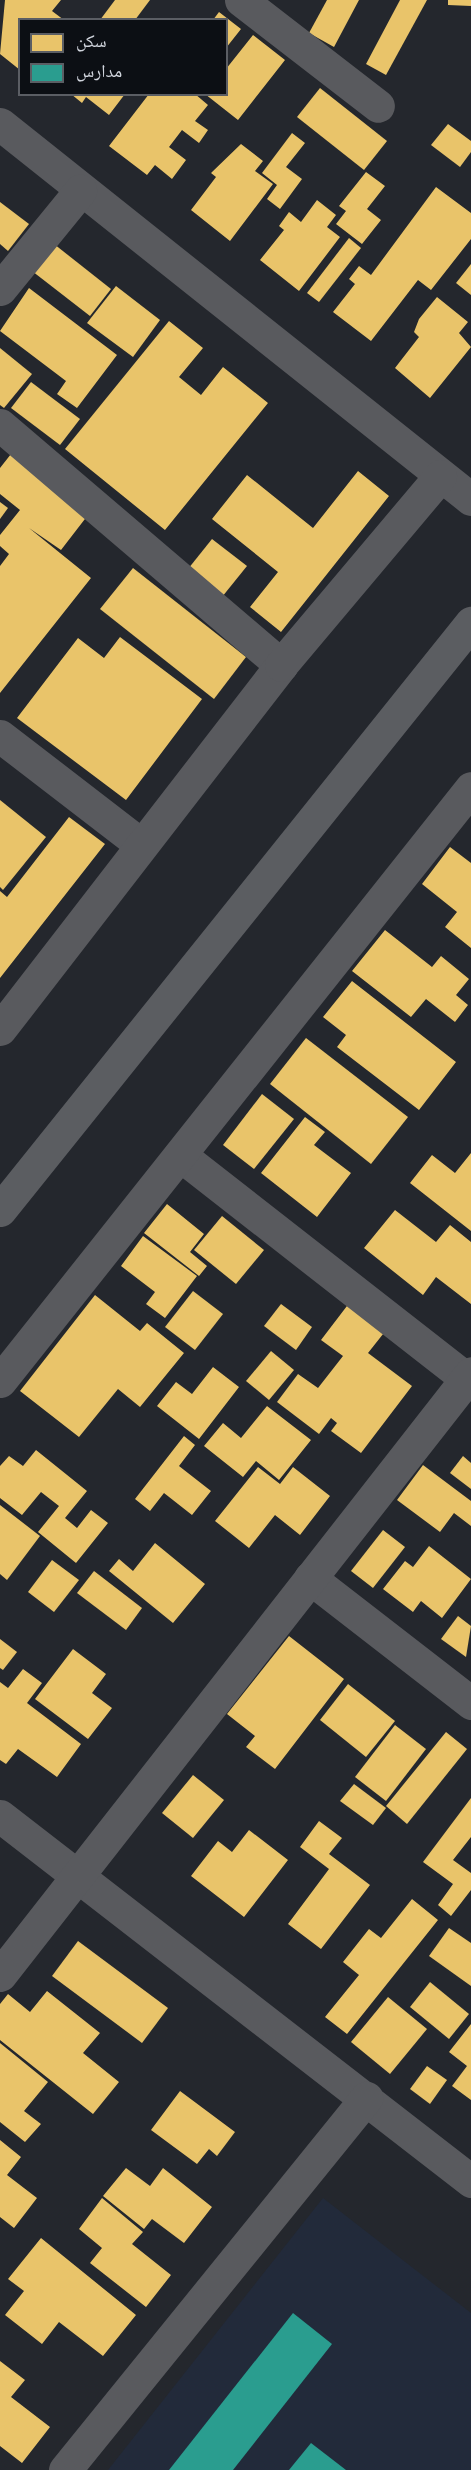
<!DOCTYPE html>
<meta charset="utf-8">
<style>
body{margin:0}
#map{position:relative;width:471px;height:2470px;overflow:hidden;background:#24272d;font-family:"Playfair Display","Noto Naskh Arabic",serif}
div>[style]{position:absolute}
.built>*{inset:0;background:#222a3a}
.homes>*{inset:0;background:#e9c46a}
.schools>*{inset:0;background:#2a9d8f}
.minor>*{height:33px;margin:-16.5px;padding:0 16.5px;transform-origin:16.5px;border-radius:16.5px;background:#595a5e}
.primary>*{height:33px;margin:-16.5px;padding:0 16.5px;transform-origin:16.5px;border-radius:16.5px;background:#5b5d61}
span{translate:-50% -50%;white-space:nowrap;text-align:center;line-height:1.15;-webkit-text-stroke:6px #0c0f14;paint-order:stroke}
.legend{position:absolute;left:18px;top:18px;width:210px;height:78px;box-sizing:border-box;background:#0c0f14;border:2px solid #5b5e64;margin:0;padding:8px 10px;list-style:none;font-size:18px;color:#d1d5dd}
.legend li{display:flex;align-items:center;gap:12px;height:30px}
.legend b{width:30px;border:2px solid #5b5e64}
</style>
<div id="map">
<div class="built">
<div style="clip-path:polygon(323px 2198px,471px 2313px,471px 2470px,108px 2470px)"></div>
</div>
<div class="homes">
<div style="clip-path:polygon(5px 0,61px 0,52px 11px,64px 20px,20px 20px,20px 70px,0 54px)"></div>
<div style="clip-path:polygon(115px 0,150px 0,135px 20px,100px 20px)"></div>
<div style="clip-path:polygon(327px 0,359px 0,334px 47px,309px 33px)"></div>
<div style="clip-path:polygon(400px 0,427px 0,386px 75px,366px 64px)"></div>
<div style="clip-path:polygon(448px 0,471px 0,471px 6px,448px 5px)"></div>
<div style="clip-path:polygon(219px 12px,241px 29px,226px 48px,226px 20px,213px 20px)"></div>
<div style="clip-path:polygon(253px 35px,285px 60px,238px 120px,205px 94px,226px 94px,226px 69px)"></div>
<div style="clip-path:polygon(320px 88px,387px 141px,364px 170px,297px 117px)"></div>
<div style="clip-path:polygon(71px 94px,125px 94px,109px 115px,86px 97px,82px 103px)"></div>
<div style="clip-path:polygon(149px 94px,195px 94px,208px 105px,195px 121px,208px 130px,199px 143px,182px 130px,169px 147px,186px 160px,172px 179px,155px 165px,147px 175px,109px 146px)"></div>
<div style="clip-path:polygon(448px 124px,471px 141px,471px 152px,460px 167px,431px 145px)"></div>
<div style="clip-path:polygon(292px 133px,305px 143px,286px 167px,302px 179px,280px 209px,267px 199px,277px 185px,262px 173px)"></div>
<div style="clip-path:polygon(241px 144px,263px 161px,255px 171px,273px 184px,230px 241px,191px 210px,216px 177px,211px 173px)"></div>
<div style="clip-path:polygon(366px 172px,385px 186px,367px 209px,381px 220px,362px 244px,336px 224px,346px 211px,339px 206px)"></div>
<div style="clip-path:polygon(436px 187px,471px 213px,471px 239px,431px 290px,418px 280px,371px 341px,333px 312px,355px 284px,349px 279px,359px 266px,371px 275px)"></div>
<div style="clip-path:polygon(317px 200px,336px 215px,327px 227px,340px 237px,299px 291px,260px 260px,284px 230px,279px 226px,289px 212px,301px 222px)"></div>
<div style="clip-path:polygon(0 202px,29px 224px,8px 251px,0 244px)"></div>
<div style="clip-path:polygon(349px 238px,361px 248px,319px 302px,307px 293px)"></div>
<div style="clip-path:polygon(54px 244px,111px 289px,90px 316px,32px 271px)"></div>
<div style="clip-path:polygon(471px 264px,471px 295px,456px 283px)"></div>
<div style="clip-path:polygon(116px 286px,160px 320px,133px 357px,87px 323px)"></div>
<div style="clip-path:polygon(29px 288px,117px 355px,77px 408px,57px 394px,66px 381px,0 331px)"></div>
<div style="clip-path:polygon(437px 297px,468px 322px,459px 333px,471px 347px,430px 398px,395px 368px,419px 337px,414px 332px,419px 319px)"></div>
<div style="clip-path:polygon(169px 321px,203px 348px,179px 377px,201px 395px,223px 367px,268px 403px,165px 530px,65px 449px)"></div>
<div style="clip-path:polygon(0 348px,32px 374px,4px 408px,0 405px)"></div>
<div style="clip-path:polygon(31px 382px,80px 419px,60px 445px,11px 408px)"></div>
<div style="clip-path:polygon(11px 454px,88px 515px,61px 550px,29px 528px,91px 578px,0 693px,0 566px,9px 554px,0 546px,0 535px,20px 510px,0 494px,0 468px)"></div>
<div style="clip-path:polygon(358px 471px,389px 496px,281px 632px,250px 607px,278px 572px,212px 519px,247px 475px,313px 528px)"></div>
<div style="clip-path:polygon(0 502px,8px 508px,0 519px)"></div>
<div style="clip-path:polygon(212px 539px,247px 566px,222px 597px,188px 569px)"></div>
<div style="clip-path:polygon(133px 568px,246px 657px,214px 699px,100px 609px)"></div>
<div style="clip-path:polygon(120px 637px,202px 699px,126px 800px,17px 718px,78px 638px,104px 658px)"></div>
<div style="clip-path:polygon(0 800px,46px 837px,3px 890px,0 887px)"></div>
<div style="clip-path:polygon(69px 817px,105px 844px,0 978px,0 891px,7px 897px)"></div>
<div style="clip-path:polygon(450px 847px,471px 863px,471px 948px,445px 927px,457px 912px,422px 884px)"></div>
<div style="clip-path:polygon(385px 930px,432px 967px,441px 956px,469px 979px,456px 995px,468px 1005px,455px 1022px,426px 999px,411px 1017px,352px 971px)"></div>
<div style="clip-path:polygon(352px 981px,456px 1062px,419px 1110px,337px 1047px,346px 1035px,323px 1017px)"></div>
<div style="clip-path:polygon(306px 1038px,408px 1117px,371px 1164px,270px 1084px)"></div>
<div style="clip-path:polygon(262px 1094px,294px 1119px,254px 1169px,223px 1145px)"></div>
<div style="clip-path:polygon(305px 1117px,325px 1132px,314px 1145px,351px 1173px,317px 1217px,261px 1173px)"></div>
<div style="clip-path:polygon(471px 1153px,471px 1231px,410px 1183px,432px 1155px,455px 1173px)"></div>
<div style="clip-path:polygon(167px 1204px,204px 1234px,190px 1252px,207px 1266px,199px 1276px,144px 1233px)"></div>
<div style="clip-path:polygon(395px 1210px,436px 1242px,450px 1225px,471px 1242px,471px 1304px,436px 1277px,423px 1295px,364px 1248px)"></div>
<div style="clip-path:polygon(222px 1216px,264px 1250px,236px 1284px,194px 1250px)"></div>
<div style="clip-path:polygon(143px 1236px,197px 1276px,165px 1318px,146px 1304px,155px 1292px,121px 1266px)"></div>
<div style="clip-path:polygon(193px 1291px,223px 1314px,195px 1350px,165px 1327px)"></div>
<div style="clip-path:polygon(95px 1295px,140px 1331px,147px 1323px,184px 1353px,140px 1407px,118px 1389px,79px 1437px,20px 1391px)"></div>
<div style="clip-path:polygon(350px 1302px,387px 1329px,368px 1353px,412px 1386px,361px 1453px,331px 1431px,337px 1423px,331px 1418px,319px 1434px,277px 1402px,298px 1374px,318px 1388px,343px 1356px,321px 1340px)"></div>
<div style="clip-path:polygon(281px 1304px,312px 1327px,296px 1350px,264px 1326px)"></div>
<div style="clip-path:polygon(271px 1351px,294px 1370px,269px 1400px,246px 1381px)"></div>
<div style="clip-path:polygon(213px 1367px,239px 1387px,199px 1439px,157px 1406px,176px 1382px,192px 1394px)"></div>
<div style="clip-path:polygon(267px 1406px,311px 1440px,279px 1480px,256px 1461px,243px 1477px,204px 1446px,223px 1423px,241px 1438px)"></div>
<div style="clip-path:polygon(184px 1436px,195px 1445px,179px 1466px,211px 1491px,192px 1515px,164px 1493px,150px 1511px,135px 1499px)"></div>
<div style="clip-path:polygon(36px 1450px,87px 1491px,65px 1518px,77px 1528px,91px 1510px,108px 1523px,76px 1563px,38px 1532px,59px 1506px,41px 1492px,22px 1515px,0 1498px,0 1466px,9px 1456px,23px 1466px)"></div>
<div style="clip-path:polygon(463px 1456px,471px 1463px,471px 1489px,450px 1473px)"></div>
<div style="clip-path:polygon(423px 1465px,471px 1501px,471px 1526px,454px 1513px,440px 1532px,397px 1500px)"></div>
<div style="clip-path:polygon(258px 1467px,280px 1484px,293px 1467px,330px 1496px,300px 1535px,275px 1515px,249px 1548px,215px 1521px)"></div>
<div style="clip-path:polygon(0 1505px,40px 1536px,7px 1580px,0 1574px)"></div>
<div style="clip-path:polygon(383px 1530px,405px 1547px,373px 1588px,351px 1571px)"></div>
<div style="clip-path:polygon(155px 1543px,205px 1584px,173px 1623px,109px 1571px,119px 1559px,133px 1571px)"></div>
<div style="clip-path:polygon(429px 1546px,471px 1579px,442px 1618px,421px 1601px,413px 1612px,383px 1589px,405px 1561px,413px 1567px)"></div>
<div style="clip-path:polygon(52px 1560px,79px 1580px,54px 1612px,28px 1592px)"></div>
<div style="clip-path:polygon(94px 1571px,142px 1608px,126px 1630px,77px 1593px)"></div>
<div style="clip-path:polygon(458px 1616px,471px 1626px,466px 1657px,441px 1639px)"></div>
<div style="clip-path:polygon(289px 1636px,344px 1679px,275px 1769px,246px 1747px,255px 1736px,227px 1714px)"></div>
<div style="clip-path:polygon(0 1639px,17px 1652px,3px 1670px,0 1668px)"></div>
<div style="clip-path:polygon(73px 1649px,106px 1674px,92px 1693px,112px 1708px,88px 1739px,35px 1699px)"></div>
<div style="clip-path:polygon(23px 1669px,42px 1683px,27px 1703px,81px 1744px,57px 1777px,18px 1749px,6px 1764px,0 1760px,0 1682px,8px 1688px)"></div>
<div style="clip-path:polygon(348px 1684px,395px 1721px,366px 1757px,320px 1720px)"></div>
<div style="clip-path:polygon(395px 1725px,426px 1749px,386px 1801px,355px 1777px)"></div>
<div style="clip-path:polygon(446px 1732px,467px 1749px,407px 1824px,386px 1806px)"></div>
<div style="clip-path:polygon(193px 1775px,224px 1800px,193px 1838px,162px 1813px)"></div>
<div style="clip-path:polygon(354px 1784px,386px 1808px,373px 1825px,340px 1801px)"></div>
<div style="clip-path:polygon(471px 1798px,471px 1837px,453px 1860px,471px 1873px,471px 1890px,451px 1916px,438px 1905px,453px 1884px,423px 1862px)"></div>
<div style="clip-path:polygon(319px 1821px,342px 1838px,329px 1854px,370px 1885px,321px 1949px,288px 1924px,329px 1869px,300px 1847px)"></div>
<div style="clip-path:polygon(249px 1830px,288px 1860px,244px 1917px,191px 1876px,218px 1841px,232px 1852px)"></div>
<div style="clip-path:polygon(412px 1899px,438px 1920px,347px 2034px,325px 2017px,359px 1975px,343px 1962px,369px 1929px,381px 1938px)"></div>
<div style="clip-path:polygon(449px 1928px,471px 1943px,471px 1986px,429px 1956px)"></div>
<div style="clip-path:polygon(78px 1941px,168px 2008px,142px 2043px,52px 1976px)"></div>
<div style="clip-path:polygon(430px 1982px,469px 2014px,449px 2039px,410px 2007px)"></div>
<div style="clip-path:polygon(47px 1991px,100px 2033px,83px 2053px,119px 2082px,93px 2114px,0 2040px,0 2004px,8px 1994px,30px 2012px)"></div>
<div style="clip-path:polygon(388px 1997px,427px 2029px,390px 2074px,351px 2042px)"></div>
<div style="clip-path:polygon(471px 2024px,471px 2100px,452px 2086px,467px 2066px,449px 2052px)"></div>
<div style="clip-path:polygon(0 2043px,48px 2082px,24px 2111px,41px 2124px,25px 2142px,0 2122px)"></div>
<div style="clip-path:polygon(427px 2066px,447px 2080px,430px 2104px,410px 2089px)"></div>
<div style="clip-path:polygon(180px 2091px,235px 2132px,217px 2156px,209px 2149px,197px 2164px,151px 2130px)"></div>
<div style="clip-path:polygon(0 2140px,21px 2157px,7px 2175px,37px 2198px,14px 2228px,0 2217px)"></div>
<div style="clip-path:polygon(126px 2168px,150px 2186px,163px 2168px,212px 2207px,184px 2243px,152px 2219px,144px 2229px,103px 2196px)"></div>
<div style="clip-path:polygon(102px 2198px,143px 2232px,132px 2244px,171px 2275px,146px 2307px,90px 2263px,102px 2248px,79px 2229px)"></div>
<div style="clip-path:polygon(41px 2238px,136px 2315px,103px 2356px,59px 2322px,42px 2344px,5px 2315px,24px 2291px,8px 2279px)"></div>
<div style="clip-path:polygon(0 2361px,25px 2380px,11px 2397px,50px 2427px,22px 2463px,0 2446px)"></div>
</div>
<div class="schools">
<div style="clip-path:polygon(293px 2313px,332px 2344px,233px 2470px,169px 2470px)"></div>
<div style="clip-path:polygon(311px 2443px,346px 2470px,289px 2470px)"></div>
</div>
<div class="minor">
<div style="left:241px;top:0;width:173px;rotate:37.7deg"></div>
<div style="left:0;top:124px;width:602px;rotate:38.53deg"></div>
<div style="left:0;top:289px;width:127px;rotate:-50.8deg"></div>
<div style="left:0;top:425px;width:370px;rotate:40.5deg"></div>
<div style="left:0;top:736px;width:177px;rotate:37.6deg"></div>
<div style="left:0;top:1029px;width:460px;rotate:-52.3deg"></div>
<div style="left:281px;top:665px;width:247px;rotate:-49.9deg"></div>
<div style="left:180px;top:1155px;width:364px;rotate:38deg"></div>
<div style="left:0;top:1381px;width:757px;rotate:-51.54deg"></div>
<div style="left:310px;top:1578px;width:204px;rotate:37.8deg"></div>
<div style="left:0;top:1816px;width:596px;rotate:37.77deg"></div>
<div style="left:0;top:1975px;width:764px;rotate:-51.96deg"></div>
<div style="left:65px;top:2470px;width:479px;rotate:-51deg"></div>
</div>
<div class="primary">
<div style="left:0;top:1210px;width:753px;rotate:-51.26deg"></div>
</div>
<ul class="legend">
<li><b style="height:16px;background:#e9c46a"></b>سكن</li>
<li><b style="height:16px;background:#2a9d8f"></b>مدارس</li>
</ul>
</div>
